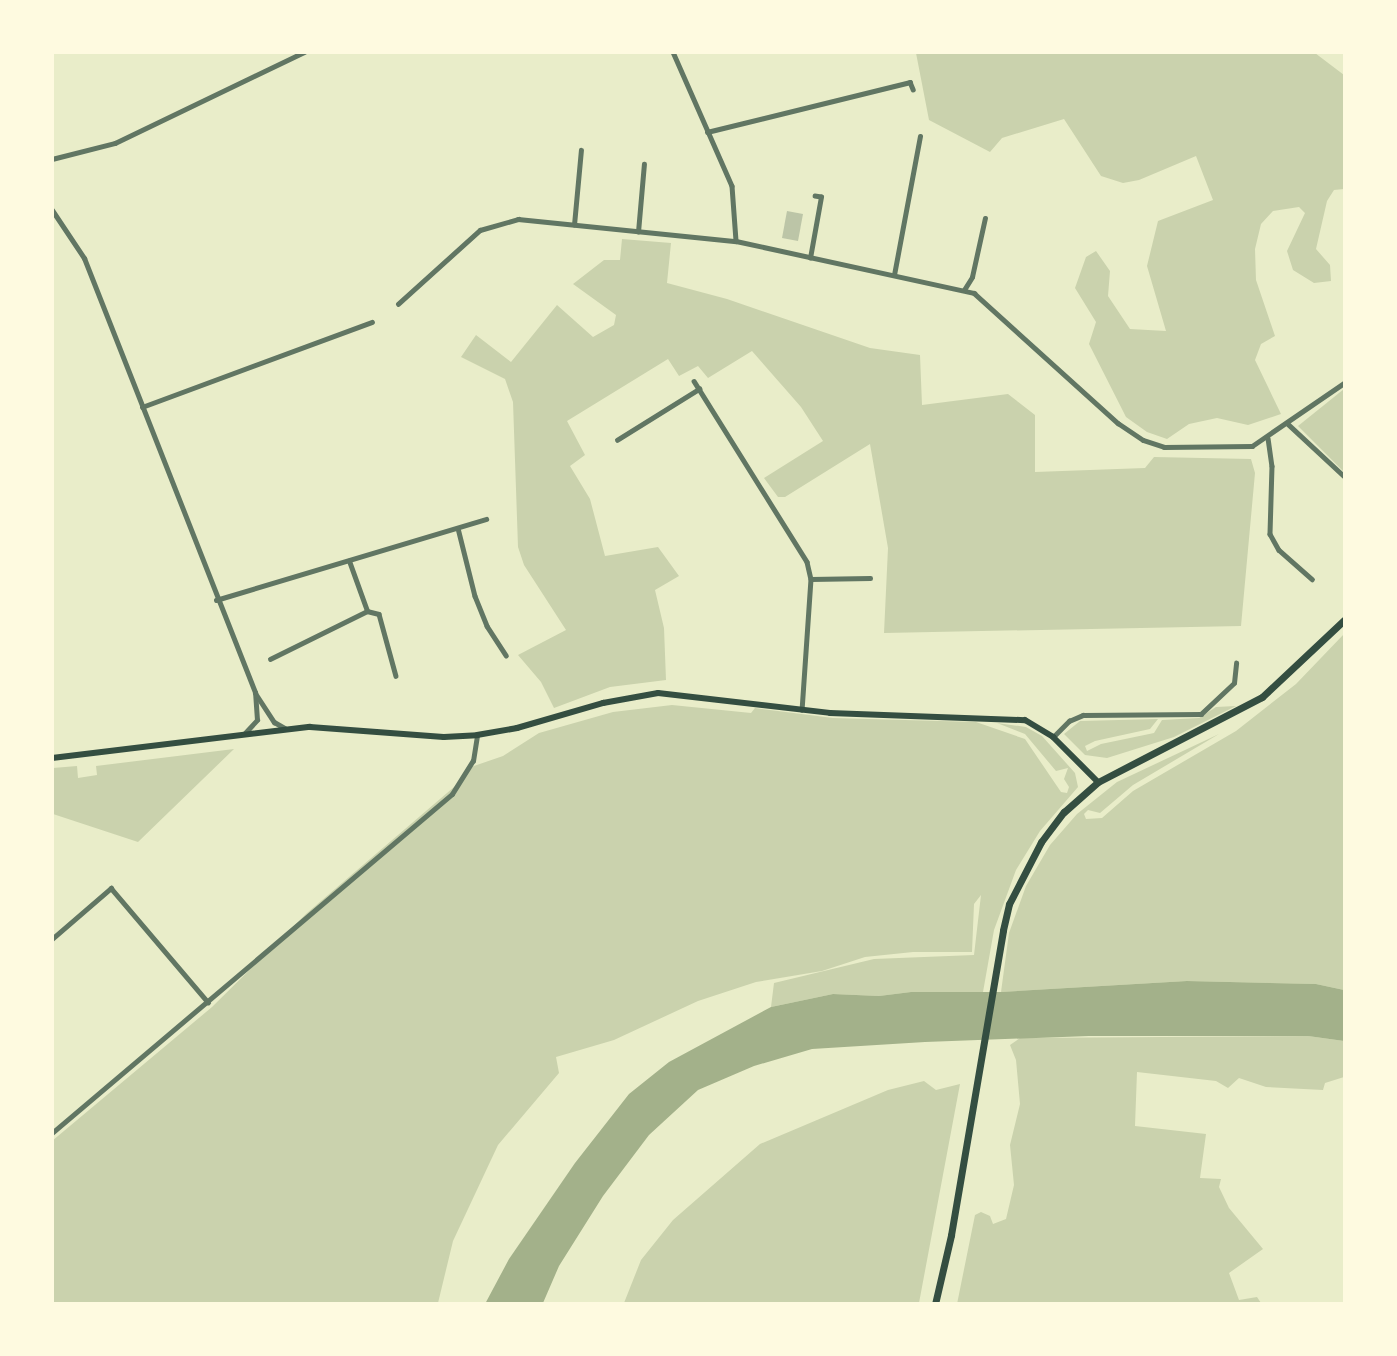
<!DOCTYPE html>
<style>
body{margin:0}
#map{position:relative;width:1397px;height:1356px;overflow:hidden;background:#e9edc9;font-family:Karla,sans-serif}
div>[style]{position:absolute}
.green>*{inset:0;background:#cad2ad}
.water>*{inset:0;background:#a3b18a}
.building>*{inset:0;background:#bcc5a7}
.minor>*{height:4.5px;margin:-2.25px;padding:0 2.25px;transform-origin:2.25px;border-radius:2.25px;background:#617663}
.tertiary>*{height:5px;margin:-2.5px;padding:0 2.5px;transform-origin:2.5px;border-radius:2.5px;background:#617663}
.secondary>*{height:6px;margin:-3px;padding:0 3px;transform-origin:3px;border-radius:3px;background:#344e41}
.primary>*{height:7px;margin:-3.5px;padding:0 3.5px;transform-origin:3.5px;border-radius:3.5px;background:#344e41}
span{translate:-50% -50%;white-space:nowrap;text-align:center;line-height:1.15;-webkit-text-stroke:5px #fefae0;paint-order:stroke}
.frame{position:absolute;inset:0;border:54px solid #fefae0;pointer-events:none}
</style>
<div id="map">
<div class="green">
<div style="clip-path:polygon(916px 53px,1315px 53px,1344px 75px,1344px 189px,1334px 190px,1327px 201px,1316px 249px,1330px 265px,1331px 281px,1314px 283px,1293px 270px,1287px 251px,1305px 213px,1299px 207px,1273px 211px,1261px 224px,1255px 249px,1256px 280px,1275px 336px,1261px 344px,1255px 360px,1281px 414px,1248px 425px,1217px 418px,1189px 424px,1167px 439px,1147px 432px,1126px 417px,1089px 344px,1096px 322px,1075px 288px,1086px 257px,1096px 251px,1110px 271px,1108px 296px,1130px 329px,1166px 331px,1147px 266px,1158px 221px,1213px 200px,1196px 156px,1139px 180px,1123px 183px,1101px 176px,1064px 119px,1002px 138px,990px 152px,929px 120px)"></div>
<div style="clip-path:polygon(622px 239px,671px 243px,667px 283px,727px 299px,870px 348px,920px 355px,922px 405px,1008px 394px,1035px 415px,1035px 472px,1145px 468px,1154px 457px,1251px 459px,1255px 473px,1241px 626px,884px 633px,888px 548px,870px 444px,785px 497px,778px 497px,764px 478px,823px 441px,801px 407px,752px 351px,708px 378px,698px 366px,679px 376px,668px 359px,567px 421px,585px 455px,570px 466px,590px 499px,605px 556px,658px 547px,679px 576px,655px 590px,664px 628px,666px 680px,610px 687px,554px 708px,541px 682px,518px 655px,566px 630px,524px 565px,518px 547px,513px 402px,505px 379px,461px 357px,476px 335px,511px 362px,557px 305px,593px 337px,614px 325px,616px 315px,573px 284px,604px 260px,620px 260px)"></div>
<div style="clip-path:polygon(1344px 389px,1344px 472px,1298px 426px)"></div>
<div style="clip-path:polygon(1344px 634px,1344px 990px,1316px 984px,1187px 981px,1001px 992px,1009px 933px,1026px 886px,1050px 845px,1077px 814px,1117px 782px,1219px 734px,1133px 785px,1100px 813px,1088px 810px,1084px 814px,1086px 819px,1102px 818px,1133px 791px,1236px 731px,1296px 684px)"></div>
<div style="clip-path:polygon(672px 705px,751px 713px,755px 708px,833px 718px,976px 722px,1025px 739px,1061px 792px,1067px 793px,1069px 787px,1064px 779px,1068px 768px,1056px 771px,1025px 734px,997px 723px,1026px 727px,1042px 736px,1075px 773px,1078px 787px,1040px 831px,1016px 870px,994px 930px,983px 992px,911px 992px,879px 996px,833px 994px,771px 1007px,774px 983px,874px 959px,974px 955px,981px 895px,974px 904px,972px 952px,913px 952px,865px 957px,822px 971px,756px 982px,698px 1001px,614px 1040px,556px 1057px,559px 1073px,498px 1145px,453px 1241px,438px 1303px,53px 1303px,52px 1141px,212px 1007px,307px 913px,461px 781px,471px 767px,503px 756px,539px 733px,613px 712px)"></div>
<div style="clip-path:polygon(1236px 706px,1174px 737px,1107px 758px,1085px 755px,1064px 734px,1080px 721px,1158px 719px,1150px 729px,1095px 741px,1085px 746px,1087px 751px,1101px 744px,1154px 733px,1162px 720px,1199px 718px,1216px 707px)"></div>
<div style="clip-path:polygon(234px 749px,138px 842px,53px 814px,53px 768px,77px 766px,78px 778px,97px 775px,96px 766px)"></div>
<div style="clip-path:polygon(1308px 1036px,1344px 1041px,1344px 1077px,1325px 1083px,1323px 1090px,1266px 1087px,1239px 1078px,1228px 1088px,1216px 1081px,1137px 1072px,1135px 1126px,1206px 1134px,1200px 1178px,1221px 1179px,1219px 1187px,1229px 1208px,1263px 1249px,1229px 1273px,1239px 1300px,1257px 1297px,1261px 1303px,957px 1304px,975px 1215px,981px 1212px,990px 1216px,993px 1224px,1006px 1219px,1014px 1185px,1010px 1145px,1020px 1104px,1016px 1060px,1010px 1045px,1020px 1038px)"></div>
<div style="clip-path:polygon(924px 1081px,936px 1090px,960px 1084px,919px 1303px,624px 1303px,641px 1260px,673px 1220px,760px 1144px,888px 1090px)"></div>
</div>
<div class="water">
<div style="clip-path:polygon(1187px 981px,1316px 984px,1344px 990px,1344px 1041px,1308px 1036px,1089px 1036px,925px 1042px,812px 1049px,754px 1066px,698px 1090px,649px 1135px,603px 1196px,559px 1266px,543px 1303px,485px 1304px,509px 1259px,575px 1163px,629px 1094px,669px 1062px,771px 1007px,833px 994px,879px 996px,911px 992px,1001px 992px)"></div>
</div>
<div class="building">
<div style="clip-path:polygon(787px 211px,803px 214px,798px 241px,782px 238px)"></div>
</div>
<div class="minor">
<div style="left:673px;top:52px;width:146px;rotate:66.2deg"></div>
<div style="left:732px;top:186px;width:55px;rotate:85.8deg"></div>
<div style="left:707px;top:132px;width:209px;rotate:-13.8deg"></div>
<div style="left:910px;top:82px;width:8px;rotate:67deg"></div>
<div style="left:52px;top:159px;width:65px;rotate:-14.3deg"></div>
<div style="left:115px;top:143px;width:210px;rotate:-25.7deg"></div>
<div style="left:574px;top:225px;width:75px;rotate:-84.7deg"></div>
<div style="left:638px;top:232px;width:68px;rotate:-85deg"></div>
<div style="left:810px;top:258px;width:62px;rotate:-79.8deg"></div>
<div style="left:821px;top:197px;width:6px;rotate:-171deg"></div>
<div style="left:894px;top:275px;width:141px;rotate:-79.4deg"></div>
<div style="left:964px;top:290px;width:15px;rotate:-58deg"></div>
<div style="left:972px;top:277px;width:60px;rotate:-77.6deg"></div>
<div style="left:398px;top:304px;width:110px;rotate:-42.1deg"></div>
<div style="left:480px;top:230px;width:40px;rotate:-16deg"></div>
<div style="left:518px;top:219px;width:219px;rotate:5.8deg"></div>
<div style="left:736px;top:241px;width:244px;rotate:12.3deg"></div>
<div style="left:974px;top:293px;width:194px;rotate:42.1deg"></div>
<div style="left:1118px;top:423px;width:30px;rotate:34deg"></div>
<div style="left:1143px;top:440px;width:22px;rotate:18deg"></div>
<div style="left:1164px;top:447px;width:88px;rotate:-0.7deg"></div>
<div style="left:1252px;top:446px;width:112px;rotate:-34.4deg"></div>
<div style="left:694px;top:381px;width:213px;rotate:58deg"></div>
<div style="left:807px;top:562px;width:17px;rotate:77deg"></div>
<div style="left:811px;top:579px;width:131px;rotate:93.9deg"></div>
<div style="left:142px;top:407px;width:245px;rotate:-20.3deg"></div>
<div style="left:1288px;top:424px;width:76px;rotate:42.9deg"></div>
<div style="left:1268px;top:438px;width:28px;rotate:82deg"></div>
<div style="left:1272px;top:466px;width:68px;rotate:91.7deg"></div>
<div style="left:1270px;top:534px;width:18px;rotate:61deg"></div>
<div style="left:1279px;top:550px;width:44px;rotate:41.3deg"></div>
<div style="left:617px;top:440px;width:97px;rotate:-31.9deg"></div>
<div style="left:458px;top:528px;width:70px;rotate:76deg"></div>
<div style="left:475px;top:596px;width:32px;rotate:68deg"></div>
<div style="left:487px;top:626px;width:35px;rotate:57deg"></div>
<div style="left:811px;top:579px;width:59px;rotate:-1deg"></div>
<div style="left:216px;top:600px;width:282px;rotate:-16.7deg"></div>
<div style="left:367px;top:611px;width:12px;rotate:14deg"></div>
<div style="left:379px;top:614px;width:64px;rotate:74.7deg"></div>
<div style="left:270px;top:659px;width:108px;rotate:-26.3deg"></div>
<div style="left:367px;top:611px;width:53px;rotate:-109.8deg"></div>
<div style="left:244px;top:734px;width:19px;rotate:-47deg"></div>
<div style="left:257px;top:720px;width:27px;rotate:-94deg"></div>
<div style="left:1053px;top:737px;width:23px;rotate:-45deg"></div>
<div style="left:1069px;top:721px;width:15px;rotate:-23deg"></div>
<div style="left:1083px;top:715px;width:118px;rotate:-0.5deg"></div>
<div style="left:1201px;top:714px;width:45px;rotate:-43.2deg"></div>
<div style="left:1234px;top:683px;width:20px;rotate:-84deg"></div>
<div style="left:52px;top:939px;width:78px;rotate:-40.8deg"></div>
<div style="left:111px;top:888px;width:150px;rotate:49.6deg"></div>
<div style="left:52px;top:1133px;width:524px;rotate:-40.28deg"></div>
<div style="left:452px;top:794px;width:39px;rotate:-58deg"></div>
<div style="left:473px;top:761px;width:26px;rotate:-81deg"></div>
</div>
<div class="tertiary">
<div style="left:52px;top:210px;width:58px;rotate:56.3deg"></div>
<div style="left:84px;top:258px;width:467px;rotate:68.5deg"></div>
<div style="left:255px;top:693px;width:35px;rotate:57deg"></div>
<div style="left:274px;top:722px;width:14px;rotate:30deg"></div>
</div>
<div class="secondary">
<div style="left:52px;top:758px;width:260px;rotate:-6.9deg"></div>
<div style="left:310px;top:727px;width:134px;rotate:4.3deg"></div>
<div style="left:444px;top:737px;width:33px;rotate:-3deg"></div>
<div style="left:477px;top:735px;width:41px;rotate:-9.9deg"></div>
<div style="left:517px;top:728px;width:90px;rotate:-16.2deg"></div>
<div style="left:603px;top:703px;width:56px;rotate:-10.3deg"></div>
<div style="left:658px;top:693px;width:173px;rotate:6.6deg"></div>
<div style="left:830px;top:713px;width:195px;rotate:2.1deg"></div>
<div style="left:1025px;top:720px;width:33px;rotate:31deg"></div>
<div style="left:1053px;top:737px;width:64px;rotate:45deg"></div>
</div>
<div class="primary">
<div style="left:935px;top:1304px;width:71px;rotate:-76.9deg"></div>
<div style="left:951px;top:1235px;width:309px;rotate:-80.3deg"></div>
<div style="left:1003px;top:930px;width:27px;rotate:-77deg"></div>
<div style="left:1009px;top:904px;width:70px;rotate:-62.7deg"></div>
<div style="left:1041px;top:842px;width:38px;rotate:-53deg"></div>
<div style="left:1064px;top:812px;width:45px;rotate:-41.4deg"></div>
<div style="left:1098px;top:782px;width:185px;rotate:-27.4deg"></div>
<div style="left:1262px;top:697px;width:112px;rotate:-43.2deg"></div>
</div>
<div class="frame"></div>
</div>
